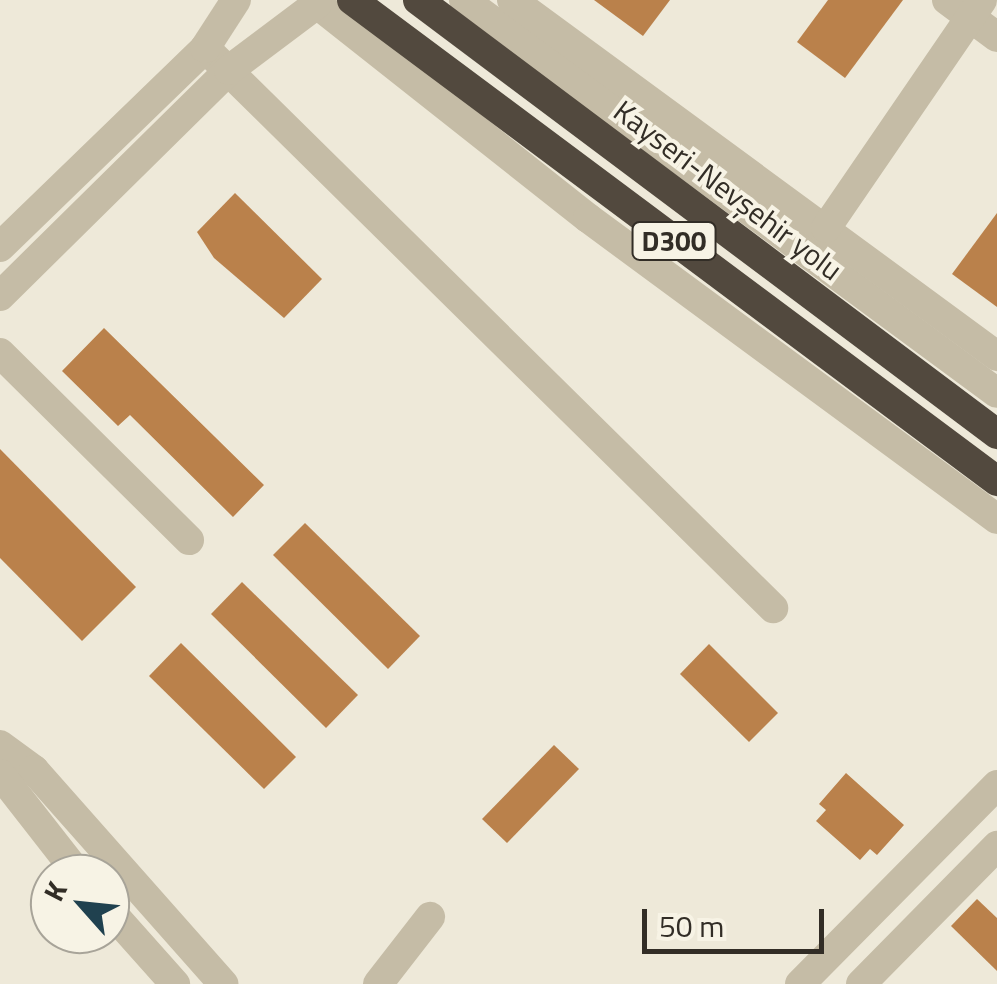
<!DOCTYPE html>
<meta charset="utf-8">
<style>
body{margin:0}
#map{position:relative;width:997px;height:984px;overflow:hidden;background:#eee9d9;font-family:"Titillium Web",sans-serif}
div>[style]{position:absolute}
.building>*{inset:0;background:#ba814b}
.minor>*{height:30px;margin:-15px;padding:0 15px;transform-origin:15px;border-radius:15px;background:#c5bca6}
.highway>*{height:30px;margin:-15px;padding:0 15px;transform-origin:15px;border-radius:15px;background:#52493e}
span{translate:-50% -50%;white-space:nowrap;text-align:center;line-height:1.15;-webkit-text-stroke:8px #f7f3e5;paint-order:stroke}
.shield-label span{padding:2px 8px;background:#f7f3e5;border:2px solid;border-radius:8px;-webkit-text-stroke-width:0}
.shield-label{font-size:28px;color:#322d26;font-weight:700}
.street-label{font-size:30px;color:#322d26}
.north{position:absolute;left:30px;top:854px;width:100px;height:100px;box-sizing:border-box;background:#f7f3e5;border:2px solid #a8a499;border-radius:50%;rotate:297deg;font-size:28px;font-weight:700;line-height:40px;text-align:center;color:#322d26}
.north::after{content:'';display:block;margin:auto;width:35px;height:45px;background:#20414f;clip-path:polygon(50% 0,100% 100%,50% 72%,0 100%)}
.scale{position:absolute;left:642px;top:909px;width:182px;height:45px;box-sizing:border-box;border:5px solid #322d26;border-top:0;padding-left:12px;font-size:30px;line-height:35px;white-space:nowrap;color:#322d26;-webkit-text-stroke:8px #f7f3e5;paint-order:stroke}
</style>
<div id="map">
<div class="building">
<div style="clip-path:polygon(594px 0,670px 0,643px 36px)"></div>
<div style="clip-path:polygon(828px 0,903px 0,845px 78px,797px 42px)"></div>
<div style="clip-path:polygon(235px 193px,322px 279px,284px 318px,214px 258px,197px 232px)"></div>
<div style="clip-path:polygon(997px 213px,997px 307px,952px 274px)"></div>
<div style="clip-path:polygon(104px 328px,264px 485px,233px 517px,130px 415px,118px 426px,62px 371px)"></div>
<div style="clip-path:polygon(0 449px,136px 587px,82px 641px,0 558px)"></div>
<div style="clip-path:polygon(305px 523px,420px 636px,388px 669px,273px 555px)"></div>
<div style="clip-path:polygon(242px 582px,358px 695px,326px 728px,211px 614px)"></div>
<div style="clip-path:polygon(181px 643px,296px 757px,264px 789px,149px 676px)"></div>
<div style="clip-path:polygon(709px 644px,778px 713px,749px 742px,680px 674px)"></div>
<div style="clip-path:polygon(554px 745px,579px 769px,507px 843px,482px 819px)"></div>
<div style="clip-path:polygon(846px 773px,904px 825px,877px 855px,870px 849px,860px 860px,816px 821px,826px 810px,819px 804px)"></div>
<div style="clip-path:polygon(977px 899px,997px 918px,997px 971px,951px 926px)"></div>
</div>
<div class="minor">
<div style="left:312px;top:0;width:352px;rotate:38.3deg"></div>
<div style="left:588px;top:218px;width:508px;rotate:36.35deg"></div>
<div style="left:464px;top:0;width:662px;rotate:36.4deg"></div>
<div style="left:512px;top:0;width:602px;rotate:36.28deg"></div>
<div style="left:947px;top:0;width:62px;rotate:36.5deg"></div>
<div style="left:205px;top:48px;width:798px;rotate:44.59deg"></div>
<div style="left:826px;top:228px;width:276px;rotate:-55.6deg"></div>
<div style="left:0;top:247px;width:286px;rotate:-44.1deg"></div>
<div style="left:205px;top:48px;width:57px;rotate:-57.1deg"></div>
<div style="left:0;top:296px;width:322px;rotate:-44.6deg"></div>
<div style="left:229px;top:70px;width:110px;rotate:-36.9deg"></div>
<div style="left:0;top:353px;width:266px;rotate:44.7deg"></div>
<div style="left:0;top:745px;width:42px;rotate:36.3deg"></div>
<div style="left:34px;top:770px;width:286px;rotate:48.5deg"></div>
<div style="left:0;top:774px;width:127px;rotate:52deg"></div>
<div style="left:110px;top:911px;width:98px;rotate:48.3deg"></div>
<div style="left:378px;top:984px;width:85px;rotate:-52.2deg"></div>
<div style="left:800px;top:984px;width:280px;rotate:-45.3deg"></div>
<div style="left:861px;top:984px;width:194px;rotate:-45.4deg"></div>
</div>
<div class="highway">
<div style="left:352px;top:0;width:805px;rotate:36.71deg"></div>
<div style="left:418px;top:0;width:724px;rotate:36.85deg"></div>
</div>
<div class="shield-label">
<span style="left:674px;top:241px">D300</span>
</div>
<div class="street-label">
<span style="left:728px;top:190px;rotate:37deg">Kayseri-Nevşehir yolu</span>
</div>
<div class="north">K</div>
<div class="scale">50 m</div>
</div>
